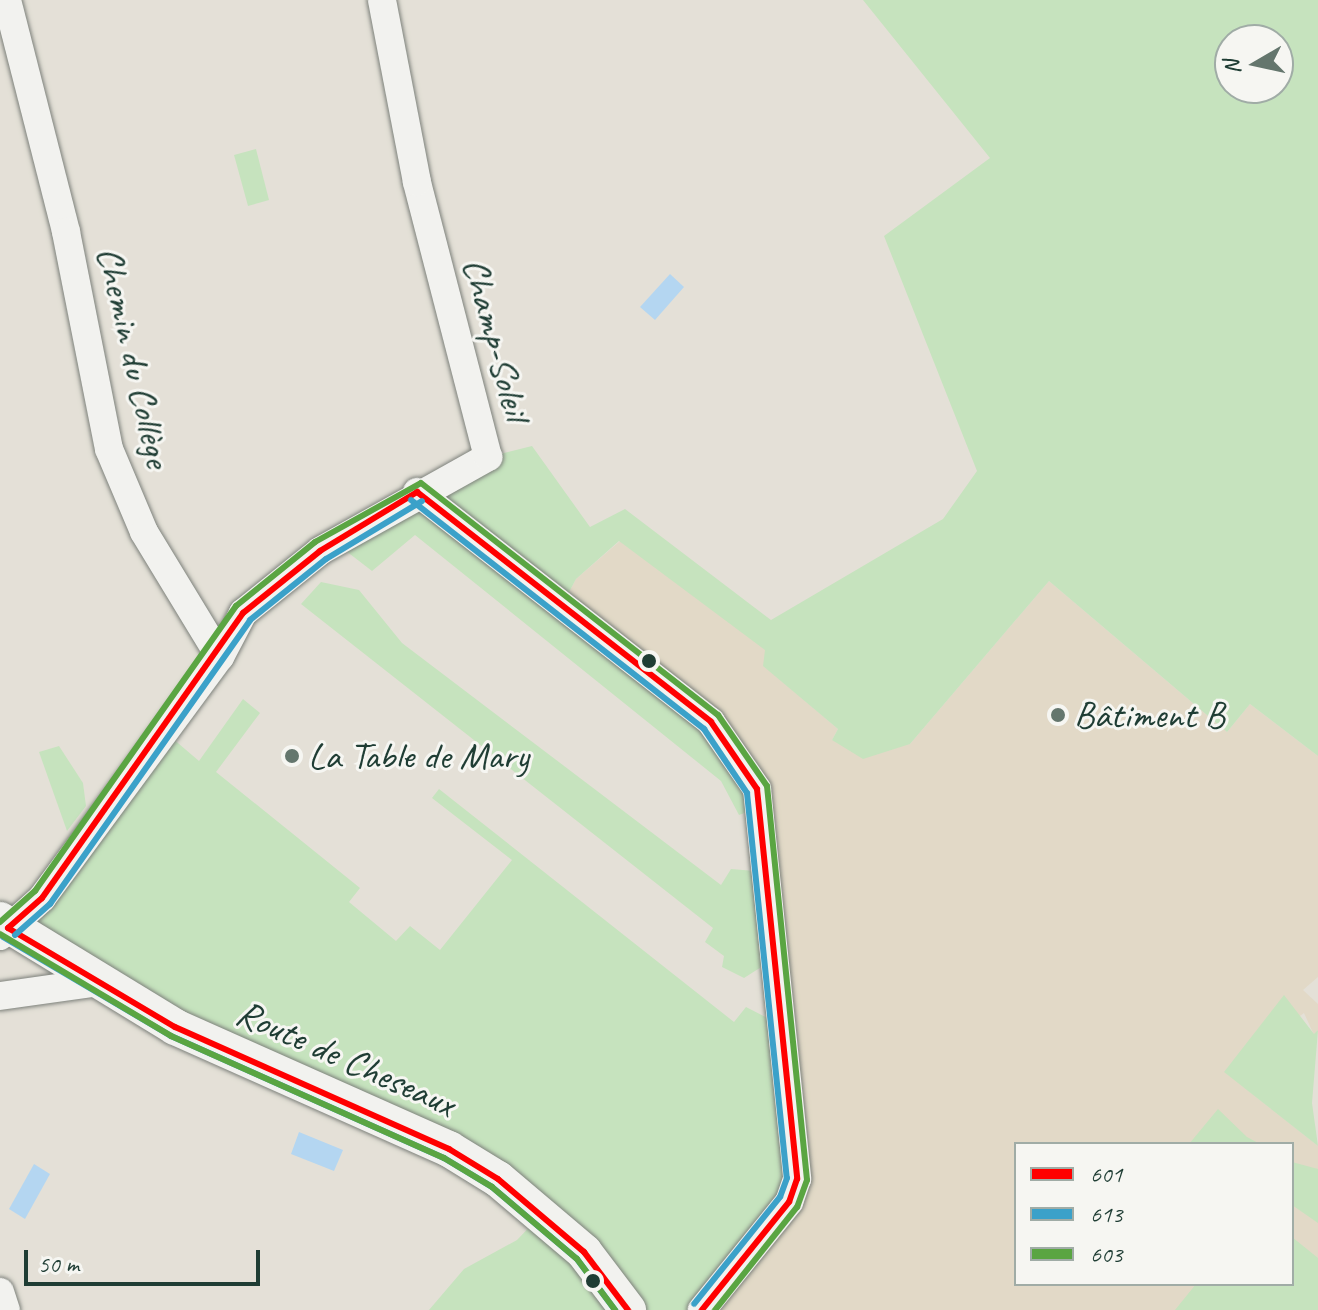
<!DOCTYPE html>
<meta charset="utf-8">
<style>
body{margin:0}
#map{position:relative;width:1318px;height:1310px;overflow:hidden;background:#e4e0d7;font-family:Caveat,sans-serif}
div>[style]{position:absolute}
.built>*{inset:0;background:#e2d9c7}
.green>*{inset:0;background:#c6e3be}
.water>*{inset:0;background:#b4d6f1}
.roads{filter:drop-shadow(0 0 2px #7d817b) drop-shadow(0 0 2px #7d817b)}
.minor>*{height:28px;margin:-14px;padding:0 14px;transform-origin:14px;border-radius:14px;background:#f2f2ef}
.tertiary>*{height:36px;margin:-18px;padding:0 18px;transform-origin:18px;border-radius:18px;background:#f2f2ef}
.bus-1>*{height:6px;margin:-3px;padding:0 3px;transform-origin:3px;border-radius:3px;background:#f00}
.bus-2>*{height:6px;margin:-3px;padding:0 3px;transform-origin:3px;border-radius:3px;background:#3ba1c9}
.bus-3>*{height:6px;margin:-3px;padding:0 3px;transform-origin:3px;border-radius:3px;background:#5aa542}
.dots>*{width:22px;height:22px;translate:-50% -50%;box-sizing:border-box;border:4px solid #f6f6f2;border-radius:50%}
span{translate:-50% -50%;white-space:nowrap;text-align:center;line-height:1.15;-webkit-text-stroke:6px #f6f6f2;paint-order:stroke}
.street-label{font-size:38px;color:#1f3d34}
.poi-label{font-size:38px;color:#1f3d34}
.left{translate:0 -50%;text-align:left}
.legend{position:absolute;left:1014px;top:1142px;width:280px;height:144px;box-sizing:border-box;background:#f6f6f2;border:2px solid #a0aca6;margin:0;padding:10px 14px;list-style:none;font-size:24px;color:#1f3d34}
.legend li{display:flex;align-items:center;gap:16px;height:40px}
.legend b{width:40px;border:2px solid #a0aca6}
.north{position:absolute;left:1214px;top:24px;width:80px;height:80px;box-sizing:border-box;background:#f6f6f2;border:2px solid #a0aca6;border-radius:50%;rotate:261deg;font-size:22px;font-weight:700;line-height:32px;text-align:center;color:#1f3d34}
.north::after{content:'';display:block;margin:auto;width:28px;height:36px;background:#64766d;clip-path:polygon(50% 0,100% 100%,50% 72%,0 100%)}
.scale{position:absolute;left:24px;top:1250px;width:236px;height:36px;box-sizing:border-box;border:4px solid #1f3d34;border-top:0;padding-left:10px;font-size:24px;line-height:28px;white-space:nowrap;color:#1f3d34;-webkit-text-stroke:6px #f6f6f2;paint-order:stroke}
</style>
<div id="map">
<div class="built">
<div style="clip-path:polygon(evenodd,620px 541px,766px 650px,764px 666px,838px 729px,832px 740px,910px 744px,1049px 581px,1227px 732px,1250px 704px,1318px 756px,1318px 977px,1303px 990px,1318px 1004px,1318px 1030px,1314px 1035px,1304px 1013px,1225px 1072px,1318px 1146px,1318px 1310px,702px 1310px,789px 1202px,760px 807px,560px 609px,576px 579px,620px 541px,1016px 1144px,1292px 1144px,1292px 1284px,1016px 1284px,1016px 1144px)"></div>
</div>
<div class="green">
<div style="clip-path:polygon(evenodd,863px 0,1318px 0,1318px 756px,1250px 704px,1227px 732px,1049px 581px,910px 744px,863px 759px,832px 740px,838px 729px,763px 666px,765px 650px,619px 541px,576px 579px,560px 609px,711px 722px,760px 807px,739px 815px,721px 781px,415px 535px,372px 571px,337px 544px,488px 457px,532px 446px,590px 527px,625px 509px,771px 620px,943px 519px,977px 471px,884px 236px,990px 158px,863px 0,1230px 40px,1278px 40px,1278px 88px,1230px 88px,1230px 40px)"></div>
<div style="clip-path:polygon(256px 149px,269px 200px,248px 206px,234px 155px)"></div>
<div style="clip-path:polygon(321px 582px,359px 590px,402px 643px,721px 885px,731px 869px,768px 872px,774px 959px,744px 978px,722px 967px,724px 956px,705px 942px,713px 928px,301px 604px)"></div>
<div style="clip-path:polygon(243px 699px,260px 713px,216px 772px,360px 888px,349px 902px,396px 941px,410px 926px,440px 950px,512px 860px,432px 798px,439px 789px,734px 1022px,746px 1007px,781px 1025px,797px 1179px,702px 1310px,429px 1310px,464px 1269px,517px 1240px,541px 1215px,8px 928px,165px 732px,199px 761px)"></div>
<div style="clip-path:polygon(59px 746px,83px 783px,86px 806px,67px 831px,39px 752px)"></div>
<div style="clip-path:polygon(1284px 995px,1314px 1034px,1318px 1030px,1312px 1103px,1318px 1146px,1224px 1072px)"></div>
<div style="clip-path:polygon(1218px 1109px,1247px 1137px,1260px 1144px,1189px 1144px)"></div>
<div style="clip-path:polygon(1292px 1162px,1318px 1169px,1318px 1223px,1292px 1205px)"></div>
<div style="clip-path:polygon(1292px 1237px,1318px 1258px,1318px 1310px,1175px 1310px,1196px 1284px,1292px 1284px)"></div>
</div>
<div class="water">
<div style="clip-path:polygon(670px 274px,684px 287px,655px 320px,640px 307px)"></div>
<div style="clip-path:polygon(299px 1132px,343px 1150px,334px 1171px,291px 1154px)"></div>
<div style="clip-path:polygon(34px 1164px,50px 1174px,25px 1219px,9px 1209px)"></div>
</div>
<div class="roads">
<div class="minor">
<div style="left:7px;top:0;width:239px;rotate:75.7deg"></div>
<div style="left:66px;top:232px;width:221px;rotate:78.8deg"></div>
<div style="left:109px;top:449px;width:90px;rotate:67.1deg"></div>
<div style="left:144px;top:532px;width:146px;rotate:58.7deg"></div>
<div style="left:417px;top:492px;width:373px;rotate:38deg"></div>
<div style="left:711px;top:722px;width:81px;rotate:55.5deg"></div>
<div style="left:757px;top:789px;width:392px;rotate:84.1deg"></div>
<div style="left:797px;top:1179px;width:24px;rotate:109deg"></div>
<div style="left:789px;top:1202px;width:139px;rotate:128.9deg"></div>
<div style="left:0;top:936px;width:57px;rotate:-42.1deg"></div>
<div style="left:42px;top:898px;width:300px;rotate:-53.6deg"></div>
<div style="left:220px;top:657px;width:50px;rotate:-62.4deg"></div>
<div style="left:243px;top:613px;width:99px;rotate:-38.8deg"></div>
<div style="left:320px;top:551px;width:193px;rotate:-29.2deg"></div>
<div style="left:488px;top:457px;width:284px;rotate:-104.5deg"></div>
<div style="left:417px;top:182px;width:185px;rotate:-100.9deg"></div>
<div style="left:0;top:996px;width:101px;rotate:-8deg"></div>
<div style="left:0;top:1292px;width:19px;rotate:72deg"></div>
</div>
<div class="tertiary">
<div style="left:0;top:920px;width:205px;rotate:31.4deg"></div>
<div style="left:175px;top:1027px;width:300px;rotate:24deg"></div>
<div style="left:449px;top:1149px;width:57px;rotate:31.5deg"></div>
<div style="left:498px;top:1179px;width:113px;rotate:40.3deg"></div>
<div style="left:584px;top:1252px;width:73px;rotate:52.8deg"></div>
</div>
</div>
<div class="bus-1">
<div style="left:417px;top:492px;width:373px;rotate:38deg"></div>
<div style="left:711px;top:722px;width:81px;rotate:55.5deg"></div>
<div style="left:757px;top:789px;width:392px;rotate:84.1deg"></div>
<div style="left:797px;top:1179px;width:24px;rotate:109deg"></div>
<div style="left:789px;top:1202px;width:139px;rotate:128.9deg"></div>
<div style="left:8px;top:928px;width:194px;rotate:30.7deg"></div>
<div style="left:175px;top:1027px;width:300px;rotate:24deg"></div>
<div style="left:449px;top:1149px;width:57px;rotate:31.5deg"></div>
<div style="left:498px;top:1179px;width:113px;rotate:40.3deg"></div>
<div style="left:584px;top:1252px;width:73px;rotate:52.8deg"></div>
<div style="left:8px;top:928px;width:45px;rotate:-41.4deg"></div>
<div style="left:42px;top:898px;width:349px;rotate:-54.8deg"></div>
<div style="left:243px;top:613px;width:99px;rotate:-38.8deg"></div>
<div style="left:320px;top:551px;width:114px;rotate:-31.3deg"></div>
</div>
<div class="bus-2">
<div style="left:411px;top:500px;width:372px;rotate:38deg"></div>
<div style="left:704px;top:729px;width:77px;rotate:56.1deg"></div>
<div style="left:747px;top:793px;width:387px;rotate:84.1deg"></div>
<div style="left:787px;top:1178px;width:20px;rotate:110deg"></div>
<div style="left:780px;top:1197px;width:137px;rotate:128.8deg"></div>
<div style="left:15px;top:935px;width:47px;rotate:-41.5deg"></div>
<div style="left:50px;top:904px;width:347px;rotate:-54.8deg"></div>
<div style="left:250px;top:620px;width:97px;rotate:-38.8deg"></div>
<div style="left:326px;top:559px;width:112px;rotate:-31.1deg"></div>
<div style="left:3px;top:937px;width:195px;rotate:30.5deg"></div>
<div style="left:171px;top:1036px;width:299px;rotate:24.1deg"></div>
<div style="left:444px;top:1158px;width:56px;rotate:31.1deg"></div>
<div style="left:492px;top:1187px;width:111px;rotate:40.3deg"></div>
<div style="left:577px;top:1259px;width:64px;rotate:53.3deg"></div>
</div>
<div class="bus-3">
<div style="left:0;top:922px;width:47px;rotate:-41.5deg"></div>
<div style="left:35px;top:891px;width:349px;rotate:-54.8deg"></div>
<div style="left:236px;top:606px;width:102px;rotate:-39deg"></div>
<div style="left:315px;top:542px;width:121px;rotate:-29.1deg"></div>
<div style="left:421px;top:483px;width:377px;rotate:38deg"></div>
<div style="left:718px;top:715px;width:86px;rotate:55.4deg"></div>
<div style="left:767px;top:786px;width:396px;rotate:84.2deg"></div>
<div style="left:807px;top:1180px;width:29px;rotate:110deg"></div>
<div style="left:797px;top:1207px;width:132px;rotate:128.5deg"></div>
<div style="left:0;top:934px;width:199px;rotate:30.8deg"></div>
<div style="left:171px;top:1036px;width:299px;rotate:24.1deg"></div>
<div style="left:444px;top:1158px;width:56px;rotate:31.1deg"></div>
<div style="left:492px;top:1187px;width:111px;rotate:40.3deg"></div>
<div style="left:577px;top:1259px;width:64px;rotate:53.3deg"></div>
</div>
<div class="dots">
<div style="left:649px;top:661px;background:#1f3d34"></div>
<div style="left:1058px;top:715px;background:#64766d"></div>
<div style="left:292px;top:756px;background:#64766d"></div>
<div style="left:593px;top:1281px;background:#1f3d34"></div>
</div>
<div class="street-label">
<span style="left:496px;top:339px;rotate:75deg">Champ-Soleil</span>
<span style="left:134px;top:357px;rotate:77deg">Chemin du Collège</span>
<span style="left:346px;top:1058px;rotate:24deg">Route de Cheseaux</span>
</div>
<div class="poi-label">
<span class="left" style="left:1074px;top:715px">Bâtiment B</span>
<span class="left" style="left:308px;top:756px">La Table de Mary</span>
</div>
<ul class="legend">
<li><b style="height:10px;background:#f00"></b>601</li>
<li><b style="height:10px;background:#3ba1c9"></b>613</li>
<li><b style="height:10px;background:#5aa542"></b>603</li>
</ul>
<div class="north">N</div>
<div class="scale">50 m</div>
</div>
